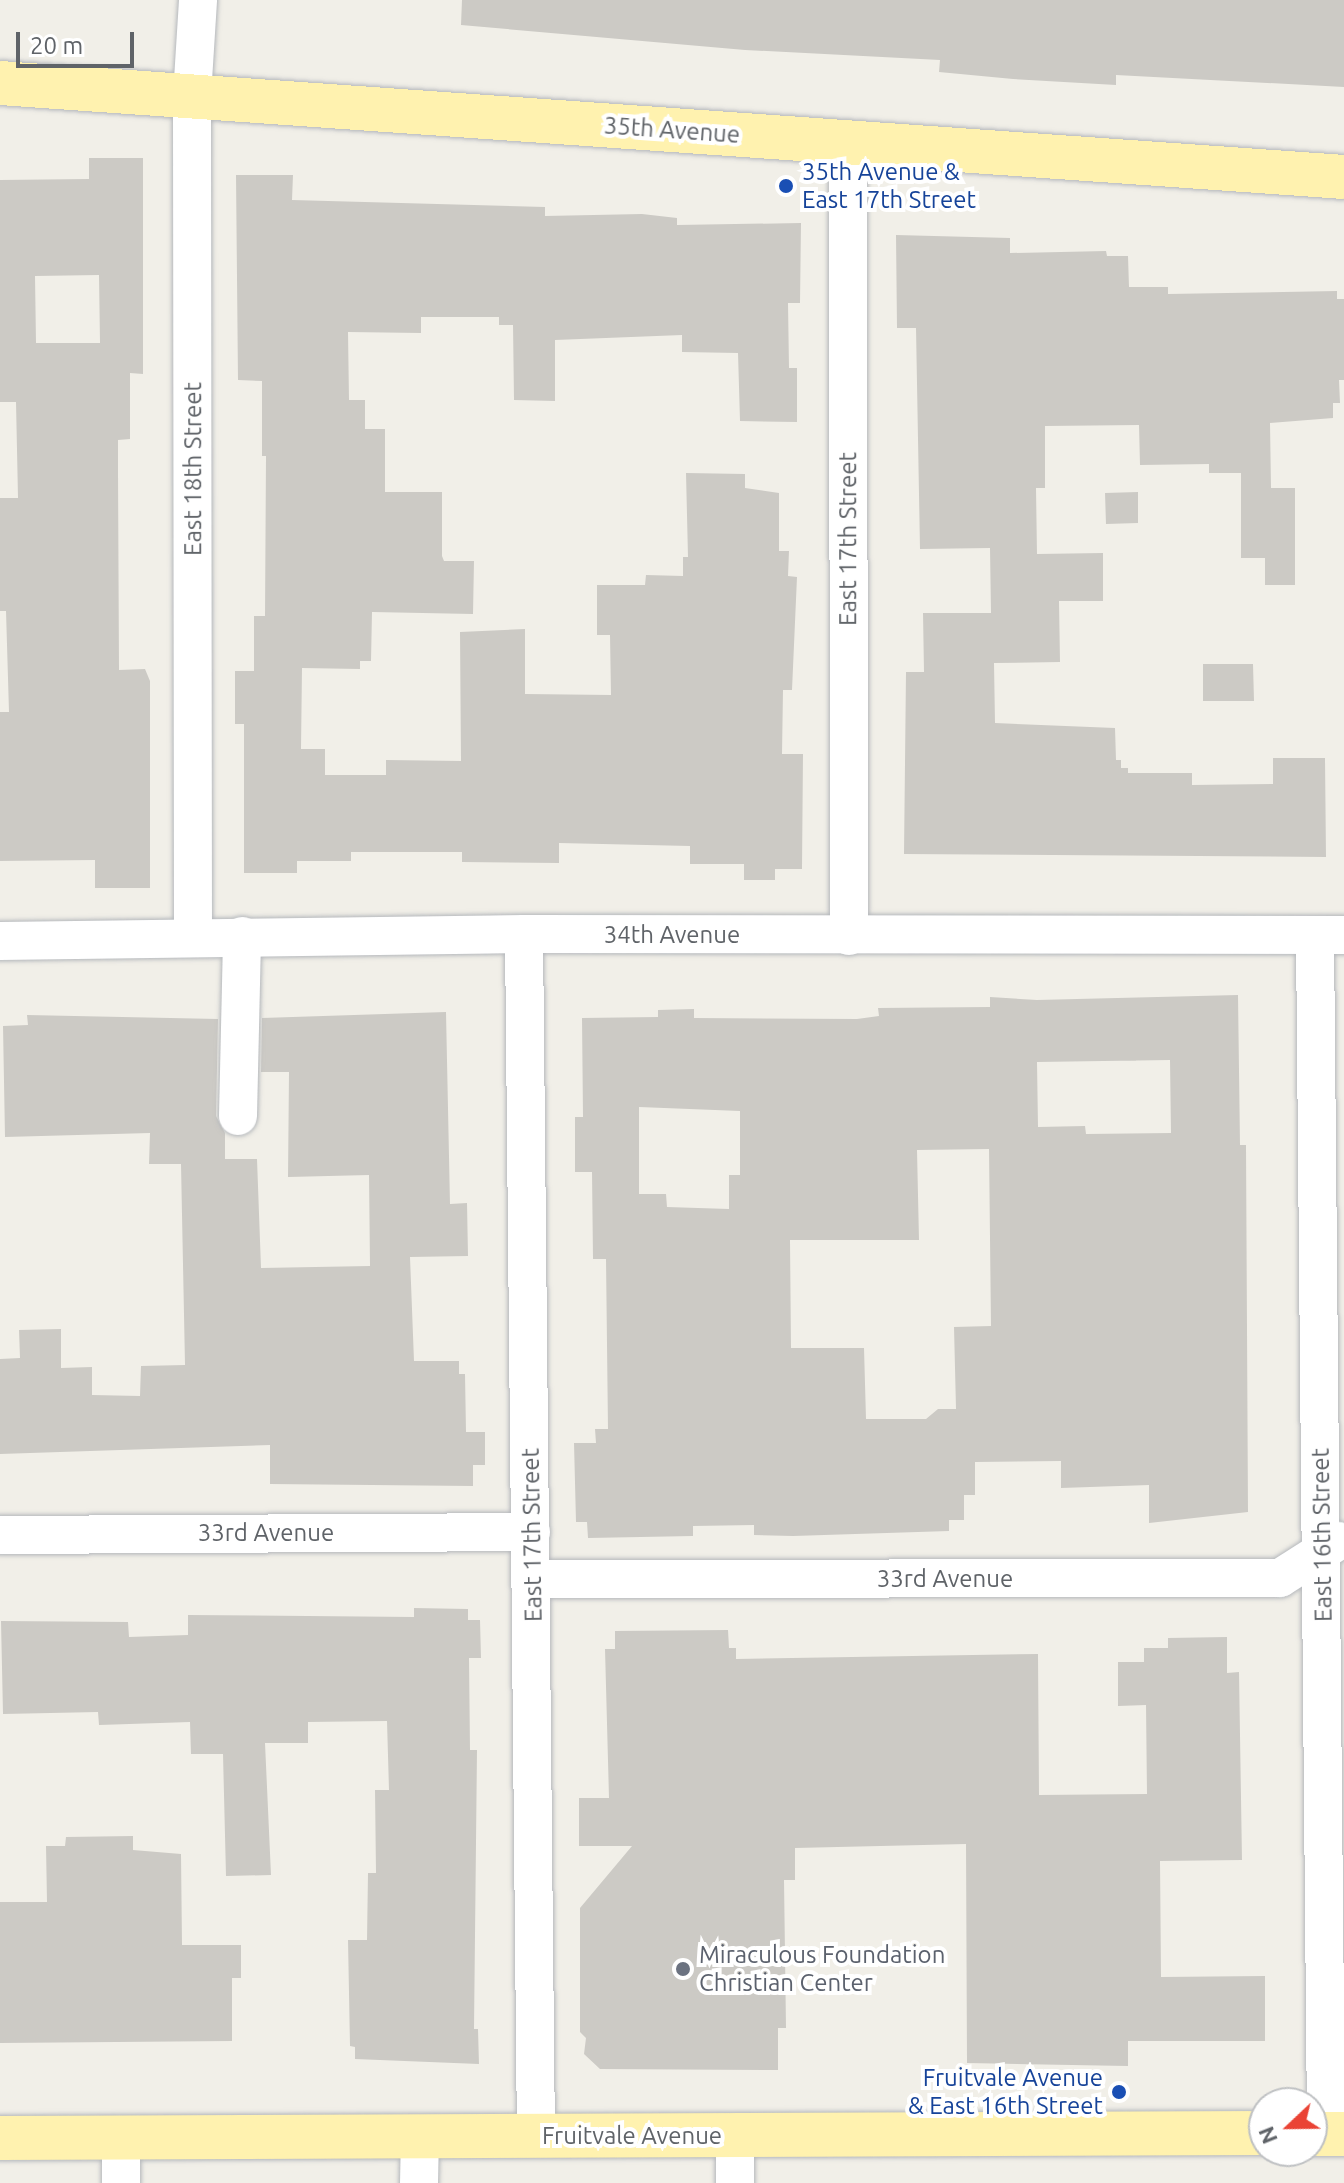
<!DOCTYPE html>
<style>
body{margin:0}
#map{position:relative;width:1344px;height:2183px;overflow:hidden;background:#f1efe8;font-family:Ubuntu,sans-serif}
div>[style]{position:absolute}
.building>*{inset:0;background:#cccac5}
.roads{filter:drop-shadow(0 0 2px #b5b8bc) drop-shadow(0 0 2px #b5b8bc)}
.minor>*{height:38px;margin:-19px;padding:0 19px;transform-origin:19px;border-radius:19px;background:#fff}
.major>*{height:44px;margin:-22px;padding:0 22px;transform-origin:22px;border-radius:22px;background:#fff2af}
.dots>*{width:22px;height:22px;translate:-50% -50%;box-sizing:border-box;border:4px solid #fff;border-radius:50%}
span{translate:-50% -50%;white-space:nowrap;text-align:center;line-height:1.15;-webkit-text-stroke:8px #fff;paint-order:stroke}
.street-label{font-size:24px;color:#5f6368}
.transit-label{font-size:24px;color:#164399}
.left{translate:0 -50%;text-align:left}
.right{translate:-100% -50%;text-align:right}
.worship-label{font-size:24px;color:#5b616d}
.north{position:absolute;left:1248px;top:2087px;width:80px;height:80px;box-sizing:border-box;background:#fff;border:2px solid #bfc1c3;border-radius:50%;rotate:248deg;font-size:22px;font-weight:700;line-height:32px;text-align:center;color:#5f6368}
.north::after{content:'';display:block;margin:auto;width:28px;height:36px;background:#ea4335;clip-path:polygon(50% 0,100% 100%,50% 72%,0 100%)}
.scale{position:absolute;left:16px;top:32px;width:118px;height:36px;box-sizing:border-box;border:4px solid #5f6368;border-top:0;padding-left:10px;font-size:24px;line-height:28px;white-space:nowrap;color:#5f6368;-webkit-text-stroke:6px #fff;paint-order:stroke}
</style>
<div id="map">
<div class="building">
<div style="clip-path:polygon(462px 0,1344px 0,1344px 87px,1116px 75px,1116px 85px,1013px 79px,939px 72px,940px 60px,745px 50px,461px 25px)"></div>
<div style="clip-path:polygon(evenodd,89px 158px,143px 158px,143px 374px,130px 373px,130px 439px,118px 440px,118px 470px,119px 670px,145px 669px,150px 681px,150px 888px,95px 888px,95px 860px,0 861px,0 712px,9px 712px,6px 611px,0 611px,0 498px,18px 498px,16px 402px,0 402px,0 180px,89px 179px,89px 158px,99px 275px,100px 343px,36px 343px,35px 276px,99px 275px)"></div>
<div style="clip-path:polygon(236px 175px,293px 175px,292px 200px,545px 207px,545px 216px,642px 214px,677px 218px,677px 225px,801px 223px,800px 303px,788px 303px,789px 368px,797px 368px,797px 422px,740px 421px,738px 353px,682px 352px,682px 335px,555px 340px,555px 401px,514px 400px,513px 325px,499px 325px,499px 317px,421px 317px,421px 333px,348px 332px,349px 400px,365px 400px,365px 429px,385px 429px,385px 492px,442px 492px,442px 556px,444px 561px,474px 561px,473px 614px,372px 612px,371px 661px,360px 661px,360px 669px,302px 668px,301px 749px,325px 749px,325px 775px,386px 775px,386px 760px,461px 761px,460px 632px,525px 629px,525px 694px,611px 695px,610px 635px,597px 635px,597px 585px,645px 585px,646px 575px,683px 576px,683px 557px,688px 557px,686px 473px,745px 474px,745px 488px,779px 493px,779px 551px,789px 551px,788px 576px,797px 577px,792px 690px,783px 690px,782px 754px,803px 754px,802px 869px,775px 869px,775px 880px,744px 880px,744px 864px,690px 864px,690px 846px,559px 843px,559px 863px,462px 862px,462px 852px,351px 852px,351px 861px,297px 861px,297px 873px,244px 873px,244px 724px,235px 724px,235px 671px,254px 671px,254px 616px,265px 616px,266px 456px,262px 456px,262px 381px,238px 380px)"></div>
<div style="clip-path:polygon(896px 235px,1010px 238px,1010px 253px,1106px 251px,1107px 256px,1128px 256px,1129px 287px,1168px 287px,1168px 294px,1337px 291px,1337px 299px,1344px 299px,1344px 380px,1339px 380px,1340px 403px,1333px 403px,1333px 418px,1270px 423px,1271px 488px,1295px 488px,1295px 585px,1265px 585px,1265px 558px,1241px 558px,1241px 473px,1209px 473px,1209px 464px,1140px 465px,1139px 425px,1045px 426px,1045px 488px,1036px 488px,1037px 554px,1103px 553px,1103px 601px,1059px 601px,1060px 662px,994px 663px,995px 723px,1115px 728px,1116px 760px,1121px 760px,1121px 768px,1128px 768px,1128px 773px,1192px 773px,1192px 785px,1273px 784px,1273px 758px,1325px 758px,1326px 857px,904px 854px,906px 672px,924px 672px,923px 613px,991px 613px,990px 548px,920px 549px,916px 328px,897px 328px)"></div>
<div style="clip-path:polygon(1138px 492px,1138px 523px,1106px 524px,1105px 493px)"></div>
<div style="clip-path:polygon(1203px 664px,1253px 664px,1254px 701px,1203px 701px)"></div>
<div style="clip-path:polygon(evenodd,1238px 995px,1240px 1145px,1246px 1145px,1248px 1512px,1149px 1523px,1149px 1485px,1061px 1488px,1061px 1461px,975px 1462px,975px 1495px,964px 1495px,964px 1520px,949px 1520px,949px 1531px,793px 1536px,754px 1535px,754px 1525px,693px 1526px,693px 1536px,588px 1538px,587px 1522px,576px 1522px,574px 1443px,596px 1443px,595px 1429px,608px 1429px,606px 1259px,593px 1259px,592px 1172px,575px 1172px,575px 1117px,583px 1117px,582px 1018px,658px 1017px,658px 1010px,694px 1009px,694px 1018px,857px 1019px,879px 1016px,878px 1008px,990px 1007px,990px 997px,1037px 1000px,1238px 995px,1170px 1060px,1171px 1133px,1086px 1134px,1085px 1126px,1038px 1127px,1037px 1062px,1170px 1060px,1238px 995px,639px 1107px,740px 1111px,740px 1175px,729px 1175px,729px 1209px,667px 1207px,666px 1194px,639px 1194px,639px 1107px,1238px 995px,989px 1149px,991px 1326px,954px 1327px,956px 1409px,938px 1409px,926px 1419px,866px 1419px,864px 1348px,791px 1348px,790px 1240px,919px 1240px,917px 1150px,989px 1149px)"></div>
<div style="clip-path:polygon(446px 1012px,450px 1204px,467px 1203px,468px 1256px,410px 1257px,414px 1361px,459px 1361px,459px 1374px,465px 1374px,466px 1432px,485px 1432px,485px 1465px,473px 1465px,473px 1486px,270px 1484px,270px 1445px,0 1454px,0 1359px,20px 1358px,19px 1330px,61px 1329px,61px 1368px,92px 1367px,92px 1395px,140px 1396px,141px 1366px,185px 1365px,181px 1164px,149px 1164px,150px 1133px,5px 1137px,3px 1026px,28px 1025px,27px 1015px,218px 1019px,216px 1116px,225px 1133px,225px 1159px,257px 1159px,261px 1268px,370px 1266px,369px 1175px,288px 1177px,289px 1072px,261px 1072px,262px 1018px)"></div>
<div style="clip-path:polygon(414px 1608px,468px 1609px,468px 1620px,480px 1620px,481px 1658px,469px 1658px,470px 1750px,477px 1750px,474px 2029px,478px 2029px,479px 2064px,355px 2059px,355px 2047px,350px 2046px,348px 1940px,367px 1940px,368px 1873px,376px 1873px,375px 1790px,389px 1790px,387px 1721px,308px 1722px,308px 1743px,265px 1743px,271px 1875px,226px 1876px,223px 1754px,191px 1754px,190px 1722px,99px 1725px,98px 1712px,3px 1714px,1px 1621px,128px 1622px,129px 1637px,188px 1635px,188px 1615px,414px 1617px)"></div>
<div style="clip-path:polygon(728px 1630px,729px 1648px,736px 1648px,736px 1659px,1038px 1654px,1039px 1795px,1147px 1794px,1146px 1705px,1118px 1706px,1118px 1662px,1144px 1662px,1144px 1648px,1168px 1648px,1168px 1638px,1227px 1637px,1227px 1673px,1239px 1672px,1242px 1860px,1160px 1861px,1161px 1977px,1265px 1976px,1265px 2041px,1128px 2041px,1128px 2066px,967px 2063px,966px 1844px,795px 1848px,795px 1880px,784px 1880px,786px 2028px,778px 2028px,778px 2070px,600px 2069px,584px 2054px,586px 2038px,580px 2032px,580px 1908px,632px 1846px,579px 1846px,579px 1798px,609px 1798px,605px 1649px,615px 1649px,615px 1631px)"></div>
<div style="clip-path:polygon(133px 1836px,133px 1850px,181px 1854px,182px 1945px,241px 1945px,241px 1978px,232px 1978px,232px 2041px,0 2043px,0 1902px,47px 1902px,46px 1846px,65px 1846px,66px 1837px)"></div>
</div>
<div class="roads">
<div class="minor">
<div style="left:848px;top:143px;width:793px;rotate:89.93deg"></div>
<div style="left:524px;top:934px;width:1201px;rotate:89.43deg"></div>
<div style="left:1315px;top:935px;width:1199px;rotate:89.47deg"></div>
<div style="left:193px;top:938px;width:842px;rotate:-90.07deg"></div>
<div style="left:192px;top:96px;width:96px;rotate:-86.4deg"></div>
<div style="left:0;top:941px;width:524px;rotate:-0.77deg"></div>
<div style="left:524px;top:934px;width:820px;rotate:0.07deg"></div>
<div style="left:238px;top:1116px;width:180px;rotate:-88.7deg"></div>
<div style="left:0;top:1535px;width:531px;rotate:-0.32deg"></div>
<div style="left:533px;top:1579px;width:747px;rotate:-0.08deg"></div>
<div style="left:1280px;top:1578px;width:69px;rotate:-32.5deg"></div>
<div style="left:735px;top:2136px;width:47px;rotate:90deg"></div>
<div style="left:121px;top:2138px;width:45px;rotate:90deg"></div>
<div style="left:419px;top:2183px;width:47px;rotate:-88.8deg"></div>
</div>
<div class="major">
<div style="left:0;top:83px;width:1347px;rotate:4deg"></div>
<div style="left:1312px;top:2134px;width:32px"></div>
<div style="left:0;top:2138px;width:1264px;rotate:-0.23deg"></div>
</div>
</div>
<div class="dots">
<div style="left:786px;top:186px;background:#1a4fb4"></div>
<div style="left:683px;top:1969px;background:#6b7280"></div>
<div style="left:1119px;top:2092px;background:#1a4fb4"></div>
</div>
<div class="street-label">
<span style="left:672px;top:130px;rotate:4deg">35th Avenue</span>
<span style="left:193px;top:469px;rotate:-90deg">East 18th Street</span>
<span style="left:848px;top:539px;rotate:-90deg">East 17th Street</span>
<span style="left:672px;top:935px">34th Avenue</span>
<span style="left:266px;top:1533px">33rd Avenue</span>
<span style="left:532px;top:1535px;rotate:-91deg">East 17th Street</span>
<span style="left:1322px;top:1535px;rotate:-91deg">East 16th Street</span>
<span style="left:945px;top:1579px">33rd Avenue</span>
<span style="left:632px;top:2136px">Fruitvale Avenue</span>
</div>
<div class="transit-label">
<span class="left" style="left:802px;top:186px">35th Avenue &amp;<br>East 17th Street</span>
<span class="right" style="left:1103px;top:2092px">Fruitvale Avenue<br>&amp; East 16th Street</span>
</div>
<div class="worship-label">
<span class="left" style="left:699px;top:1969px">Miraculous Foundation<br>Christian Center</span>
</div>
<div class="north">N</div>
<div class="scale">20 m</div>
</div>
